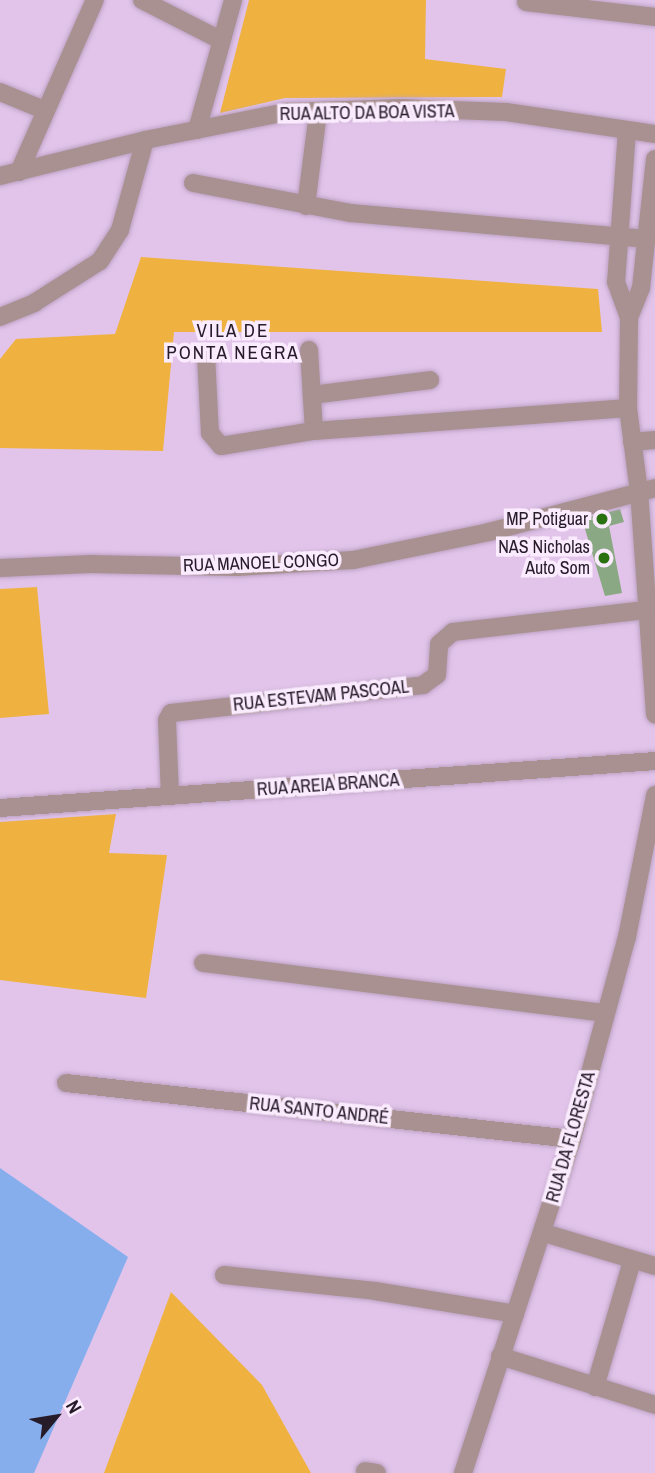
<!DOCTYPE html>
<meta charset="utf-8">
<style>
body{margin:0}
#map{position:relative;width:655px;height:1473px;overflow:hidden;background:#e2c4ea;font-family:"Archivo Narrow",sans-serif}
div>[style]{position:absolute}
.green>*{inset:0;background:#efb241}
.water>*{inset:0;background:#86aeec}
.building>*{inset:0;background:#8ba884}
.roads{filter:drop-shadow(0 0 2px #bca2c3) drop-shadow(0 0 2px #bca2c3)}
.minor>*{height:18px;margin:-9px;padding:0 9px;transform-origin:9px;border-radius:9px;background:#a89190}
.dots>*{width:19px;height:19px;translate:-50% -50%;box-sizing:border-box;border:4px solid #faebfe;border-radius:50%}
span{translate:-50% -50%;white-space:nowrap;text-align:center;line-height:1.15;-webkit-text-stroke:7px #faebfe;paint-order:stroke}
.street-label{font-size:18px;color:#261b29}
.poi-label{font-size:18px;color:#261b29}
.right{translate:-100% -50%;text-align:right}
.neighbourhood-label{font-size:19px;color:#261b29;letter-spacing:2px}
.north{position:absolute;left:21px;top:1382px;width:70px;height:70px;-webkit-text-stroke:5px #faebfe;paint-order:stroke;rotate:60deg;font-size:19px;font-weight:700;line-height:28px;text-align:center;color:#261b29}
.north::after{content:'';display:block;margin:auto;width:24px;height:32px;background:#261b29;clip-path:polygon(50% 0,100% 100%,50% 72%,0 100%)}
</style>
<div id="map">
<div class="green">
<div style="clip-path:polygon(249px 0,426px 0,425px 59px,506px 69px,502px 97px,285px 98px,220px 113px)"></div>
<div style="clip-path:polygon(141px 257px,598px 289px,602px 332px,174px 332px,163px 451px,0 448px,0 359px,16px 339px,115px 334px)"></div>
<div style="clip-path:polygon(37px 587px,49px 714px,0 718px,0 589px)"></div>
<div style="clip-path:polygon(116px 814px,109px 853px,167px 855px,146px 998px,0 980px,0 822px)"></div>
<div style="clip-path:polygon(171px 1292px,262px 1385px,311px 1473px,104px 1473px)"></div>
</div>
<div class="water">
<div style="clip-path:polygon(0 1168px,128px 1257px,34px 1473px,0 1473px)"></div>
</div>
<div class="building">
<div style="clip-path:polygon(620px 509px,624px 522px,609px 526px,622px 593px,605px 596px,582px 519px)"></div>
</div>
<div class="roads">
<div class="minor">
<div style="left:142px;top:0;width:88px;rotate:27.1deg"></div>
<div style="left:526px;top:2px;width:130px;rotate:6.6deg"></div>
<div style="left:0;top:92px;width:48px;rotate:22.2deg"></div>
<div style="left:197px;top:130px;width:135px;rotate:-74.5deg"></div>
<div style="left:627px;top:130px;width:152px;rotate:94.1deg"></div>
<div style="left:616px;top:282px;width:38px;rotate:70deg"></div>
<div style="left:655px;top:159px;width:130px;rotate:96.2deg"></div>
<div style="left:641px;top:288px;width:32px;rotate:112deg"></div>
<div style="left:629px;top:318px;width:90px;rotate:90.6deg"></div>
<div style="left:628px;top:408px;width:84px;rotate:82.5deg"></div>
<div style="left:639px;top:491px;width:224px;rotate:85.9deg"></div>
<div style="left:19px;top:172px;width:188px;rotate:-66.2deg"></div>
<div style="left:0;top:176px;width:149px;rotate:-13.9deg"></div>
<div style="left:145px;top:140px;width:145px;rotate:-11.2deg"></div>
<div style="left:287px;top:112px;width:113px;rotate:-2deg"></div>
<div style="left:400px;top:108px;width:106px;rotate:2.2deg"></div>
<div style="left:506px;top:112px;width:151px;rotate:8.4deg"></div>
<div style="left:193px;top:183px;width:161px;rotate:10.8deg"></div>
<div style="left:351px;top:213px;width:297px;rotate:5deg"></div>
<div style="left:306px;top:206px;width:95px;rotate:-82.7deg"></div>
<div style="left:0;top:317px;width:37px;rotate:-22deg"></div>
<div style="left:34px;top:303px;width:78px;rotate:-32.5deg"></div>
<div style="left:100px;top:261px;width:37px;rotate:-57deg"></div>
<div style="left:120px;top:230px;width:93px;rotate:-74.5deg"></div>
<div style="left:309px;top:350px;width:81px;rotate:86.5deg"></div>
<div style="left:206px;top:355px;width:78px;rotate:87.1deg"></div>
<div style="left:210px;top:433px;width:17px;rotate:50deg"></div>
<div style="left:221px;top:446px;width:94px;rotate:-9.2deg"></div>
<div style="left:314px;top:431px;width:315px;rotate:-4.2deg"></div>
<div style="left:312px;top:395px;width:119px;rotate:-7.2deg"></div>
<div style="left:632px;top:442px;width:23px;rotate:-5deg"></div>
<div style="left:0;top:568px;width:90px;rotate:-2.5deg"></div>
<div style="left:90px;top:564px;width:147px;rotate:1.2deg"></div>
<div style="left:237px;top:567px;width:116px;rotate:-3.5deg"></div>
<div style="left:353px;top:560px;width:139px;rotate:-11.6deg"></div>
<div style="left:489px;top:532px;width:172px;rotate:-14.8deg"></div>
<div style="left:170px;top:796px;width:76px;rotate:-92.3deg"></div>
<div style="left:167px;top:720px;width:8px;rotate:-60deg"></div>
<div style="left:171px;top:713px;width:254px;rotate:-6.3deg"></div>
<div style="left:423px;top:685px;width:17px;rotate:-36deg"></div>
<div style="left:437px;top:675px;width:31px;rotate:-86deg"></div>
<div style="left:439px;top:644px;width:18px;rotate:-41deg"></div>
<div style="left:453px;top:632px;width:194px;rotate:-6.5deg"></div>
<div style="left:0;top:808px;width:657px;rotate:-4.1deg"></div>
<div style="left:203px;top:963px;width:405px;rotate:7.1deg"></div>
<div style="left:66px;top:1083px;width:509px;rotate:6.32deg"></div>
<div style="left:544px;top:1233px;width:116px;rotate:16.6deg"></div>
<div style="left:224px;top:1275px;width:152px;rotate:6deg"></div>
<div style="left:375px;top:1291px;width:142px;rotate:9.3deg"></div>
<div style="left:500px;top:1356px;width:163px;rotate:17.5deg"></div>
<div style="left:595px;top:1387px;width:131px;rotate:-73.6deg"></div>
<div style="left:365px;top:1471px;width:12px;rotate:9deg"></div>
<div style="left:463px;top:1473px;width:351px;rotate:-71.9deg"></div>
<div style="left:572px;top:1139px;width:209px;rotate:-74.8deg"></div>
<div style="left:627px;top:937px;width:145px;rotate:-78.8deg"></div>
</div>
</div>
<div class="dots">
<div style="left:602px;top:519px;background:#2a7111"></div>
<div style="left:604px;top:558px;background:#2a7111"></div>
</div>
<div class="street-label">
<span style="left:367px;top:113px;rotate:-1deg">RUA ALTO DA BOA VISTA</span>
<span style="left:261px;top:563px;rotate:-2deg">RUA MANOEL CONGO</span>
<span style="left:321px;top:696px;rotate:-6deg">RUA ESTEVAM PASCOAL</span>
<span style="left:328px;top:785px;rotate:-4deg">RUA AREIA BRANCA</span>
<span style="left:319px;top:1111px;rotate:6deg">RUA SANTO ANDRÉ</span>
<span style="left:571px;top:1137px;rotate:-74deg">RUA DA FLORESTA</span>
</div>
<div class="poi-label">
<span class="right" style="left:588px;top:519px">MP Potiguar</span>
<span class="right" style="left:590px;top:558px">NAS Nicholas<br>Auto Som</span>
</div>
<div class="neighbourhood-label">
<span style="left:233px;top:342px">VILA DE<br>PONTA NEGRA</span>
</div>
<div class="north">N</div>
</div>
